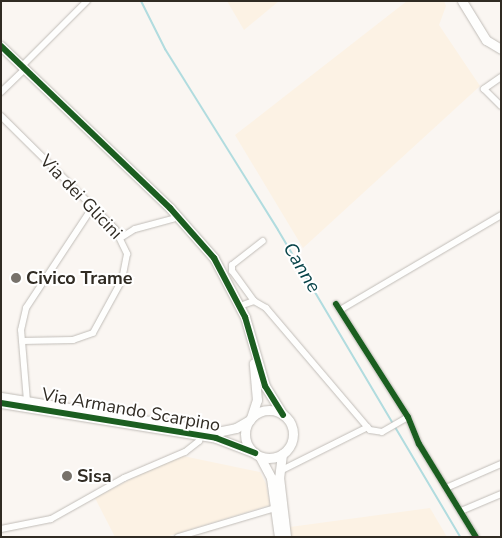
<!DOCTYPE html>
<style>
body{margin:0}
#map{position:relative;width:502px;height:538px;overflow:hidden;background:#faf6f2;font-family:"Nunito Sans",sans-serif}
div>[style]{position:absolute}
.built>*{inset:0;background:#fcf2e4}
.stream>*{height:2px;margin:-1px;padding:0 1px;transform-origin:1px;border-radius:1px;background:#b1dcdf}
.roads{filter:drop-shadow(0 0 1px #c1bdb8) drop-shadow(0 0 1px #c1bdb8)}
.street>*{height:6px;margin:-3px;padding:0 3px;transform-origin:3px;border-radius:3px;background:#fefefd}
.secondary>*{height:9px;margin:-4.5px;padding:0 4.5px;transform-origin:4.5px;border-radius:4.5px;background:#fefefd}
.secondary>.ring{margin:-4.5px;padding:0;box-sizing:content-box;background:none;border:9px solid #fefefd;border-radius:50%}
.cycleway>*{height:6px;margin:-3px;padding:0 3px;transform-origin:3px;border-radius:3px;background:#1b5e20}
.dots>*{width:14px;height:14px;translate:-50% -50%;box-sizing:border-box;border:2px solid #fff;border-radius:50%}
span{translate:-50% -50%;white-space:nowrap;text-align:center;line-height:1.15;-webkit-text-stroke:4px #fff;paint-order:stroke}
.street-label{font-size:18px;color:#302b23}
.poi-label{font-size:18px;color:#302b23;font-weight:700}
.left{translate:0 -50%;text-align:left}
.water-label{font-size:19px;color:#074348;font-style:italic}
.frame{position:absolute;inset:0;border:2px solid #302b23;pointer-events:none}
</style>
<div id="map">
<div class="built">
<div style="clip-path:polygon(227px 1px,279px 1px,244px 30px)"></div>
<div style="clip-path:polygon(407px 1px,444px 1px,446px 6px,439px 25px,480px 86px,303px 248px,235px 135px)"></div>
<div style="clip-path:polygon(183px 456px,260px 472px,266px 484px,270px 505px,166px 537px,115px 537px,95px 498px,167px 460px)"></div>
<div style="clip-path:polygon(430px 508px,447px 537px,291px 537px,290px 527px)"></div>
</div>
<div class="stream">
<div style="left:141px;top:1px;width:54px;rotate:63.4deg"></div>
<div style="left:165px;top:49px;width:213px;rotate:58deg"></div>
<div style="left:278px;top:230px;width:357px;rotate:59.3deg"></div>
</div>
<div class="roads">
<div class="street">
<div style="left:22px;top:66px;width:92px;rotate:-45deg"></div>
<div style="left:501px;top:77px;width:21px;rotate:145deg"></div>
<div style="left:484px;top:89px;width:24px;rotate:45deg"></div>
<div style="left:1px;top:92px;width:28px;rotate:-44deg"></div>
<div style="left:1px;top:116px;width:161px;rotate:44.7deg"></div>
<div style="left:115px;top:229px;width:28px;rotate:64deg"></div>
<div style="left:127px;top:254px;width:26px;rotate:101deg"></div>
<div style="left:122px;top:280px;width:60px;rotate:118.7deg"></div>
<div style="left:93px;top:333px;width:21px;rotate:161deg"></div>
<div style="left:73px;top:340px;width:51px;rotate:178.9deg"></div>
<div style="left:122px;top:237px;width:15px;rotate:-32deg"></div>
<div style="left:135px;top:229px;width:39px;rotate:-15deg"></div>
<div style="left:254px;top:301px;width:37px;rotate:-126deg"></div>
<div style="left:232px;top:271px;width:6px;rotate:-90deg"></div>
<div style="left:232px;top:265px;width:39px;rotate:-38deg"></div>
<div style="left:336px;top:304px;width:134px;rotate:57.5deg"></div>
<div style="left:408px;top:417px;width:29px;rotate:68deg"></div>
<div style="left:419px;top:444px;width:109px;rotate:58.5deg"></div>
<div style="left:240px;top:306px;width:15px;rotate:-20deg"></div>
<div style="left:254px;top:301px;width:14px;rotate:30deg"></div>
<div style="left:266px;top:308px;width:160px;rotate:49.6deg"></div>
<div style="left:370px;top:430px;width:12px;rotate:9deg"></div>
<div style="left:382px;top:432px;width:30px;rotate:-30deg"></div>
<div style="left:340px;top:310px;width:187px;rotate:-30.5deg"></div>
<div style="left:27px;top:401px;width:71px;rotate:-94.8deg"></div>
<div style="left:21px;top:330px;width:23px;rotate:-77deg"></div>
<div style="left:26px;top:308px;width:120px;rotate:-56.6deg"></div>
<div style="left:280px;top:471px;width:98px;rotate:-26.6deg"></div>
<div style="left:446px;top:488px;width:60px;rotate:-23.6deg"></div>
<div style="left:461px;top:511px;width:43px;rotate:-23deg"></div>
<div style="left:1px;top:529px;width:51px;rotate:-11.3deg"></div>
<div style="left:51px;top:519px;width:84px;rotate:-29.3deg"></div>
<div style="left:124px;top:478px;width:66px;rotate:-23.1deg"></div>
<div style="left:185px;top:452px;width:18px;rotate:-38deg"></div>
<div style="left:199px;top:441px;width:5px;rotate:-79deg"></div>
<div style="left:178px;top:537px;width:101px;rotate:-16.6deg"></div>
</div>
<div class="secondary">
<div style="left:462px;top:1px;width:46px;rotate:58.4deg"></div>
<div style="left:486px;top:40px;width:17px;rotate:31deg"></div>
<div style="left:1px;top:46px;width:234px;rotate:43.8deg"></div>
<div style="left:170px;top:208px;width:67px;rotate:48.7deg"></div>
<div style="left:214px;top:258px;width:67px;rotate:62.3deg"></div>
<div style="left:245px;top:317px;width:72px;rotate:73.8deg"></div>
<div style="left:265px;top:386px;width:34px;rotate:58deg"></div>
<div style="left:1px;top:397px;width:219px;rotate:9.2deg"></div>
<div style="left:217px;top:432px;width:19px;rotate:-12deg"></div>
<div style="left:236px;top:428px;width:16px;rotate:-30deg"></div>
<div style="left:1px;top:403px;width:218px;rotate:9.2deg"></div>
<div style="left:216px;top:438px;width:42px;rotate:21deg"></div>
<div class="ring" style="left:245px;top:410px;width:39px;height:39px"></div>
<div style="left:251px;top:418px;width:19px;rotate:-72deg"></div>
<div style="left:257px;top:400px;width:37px;rotate:-95deg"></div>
<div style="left:282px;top:454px;width:23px;rotate:97deg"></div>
<div style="left:279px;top:477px;width:60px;rotate:83.3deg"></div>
<div style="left:260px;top:457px;width:24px;rotate:62deg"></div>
<div style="left:271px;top:478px;width:60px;rotate:82.3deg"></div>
</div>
</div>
<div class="cycleway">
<div style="left:1px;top:46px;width:234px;rotate:43.8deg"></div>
<div style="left:170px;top:208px;width:67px;rotate:48.7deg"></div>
<div style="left:214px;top:258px;width:67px;rotate:62.3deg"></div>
<div style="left:245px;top:317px;width:72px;rotate:73.8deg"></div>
<div style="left:265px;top:386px;width:34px;rotate:58deg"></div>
<div style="left:336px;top:304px;width:134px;rotate:57.5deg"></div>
<div style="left:408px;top:417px;width:29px;rotate:68deg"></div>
<div style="left:419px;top:444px;width:109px;rotate:58.5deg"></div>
<div style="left:1px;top:403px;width:218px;rotate:9.2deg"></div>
<div style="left:216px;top:438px;width:42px;rotate:21deg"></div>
</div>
<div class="dots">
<div style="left:16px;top:278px;background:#77726b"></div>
<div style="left:67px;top:476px;background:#77726b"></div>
</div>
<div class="street-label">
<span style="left:81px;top:197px;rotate:46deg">Via dei Glicini</span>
<span style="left:131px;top:410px;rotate:10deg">Via Armando Scarpino</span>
</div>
<div class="poi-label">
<span class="left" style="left:26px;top:278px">Civico Trame</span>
<span class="left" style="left:77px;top:476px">Sisa</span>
</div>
<div class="water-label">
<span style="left:301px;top:268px;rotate:59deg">Canne</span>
</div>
<div class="frame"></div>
</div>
